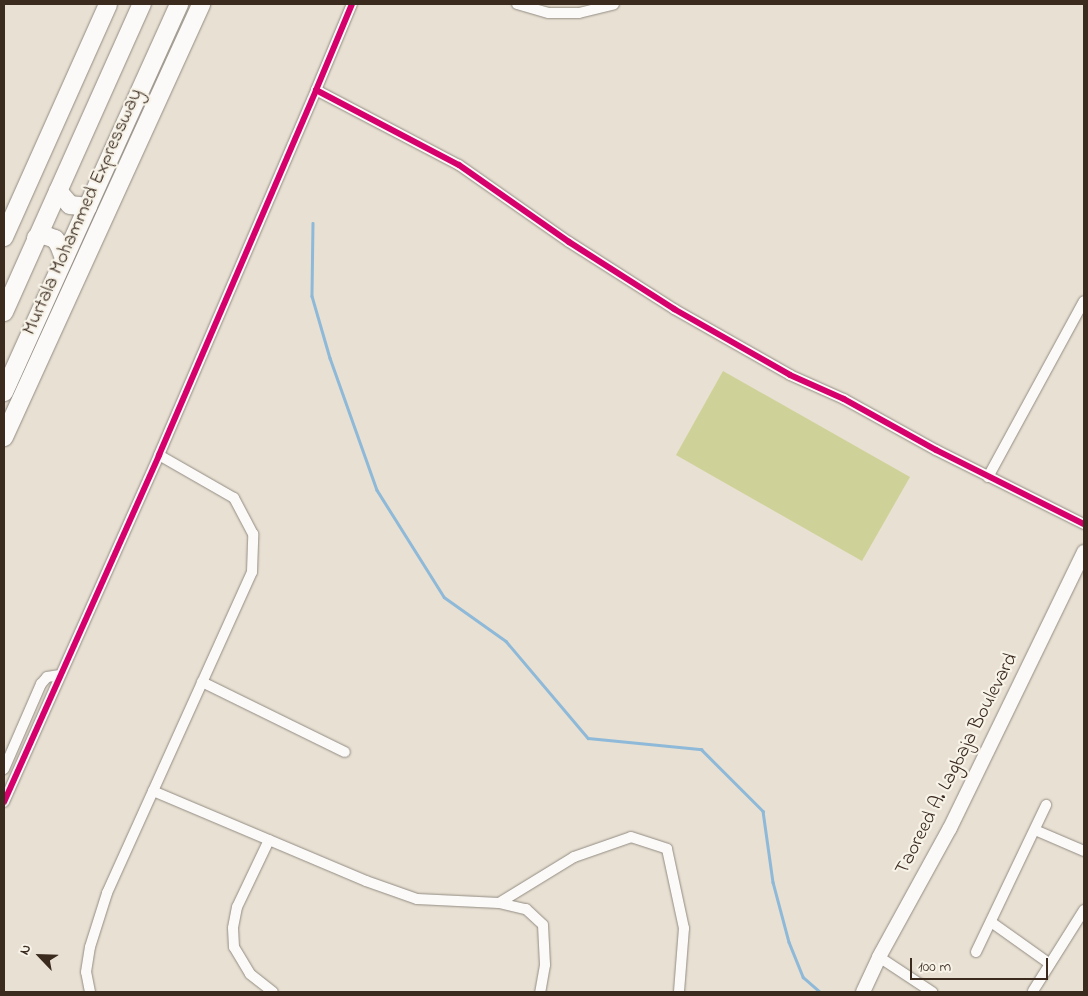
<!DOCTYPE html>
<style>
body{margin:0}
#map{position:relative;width:1088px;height:996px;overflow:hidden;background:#e8e0d2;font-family:"Indie Flower",sans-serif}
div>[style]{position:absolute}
.green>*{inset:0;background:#ced298}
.stream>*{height:2.5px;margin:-1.25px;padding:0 1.25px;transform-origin:1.25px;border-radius:1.25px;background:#8eb9d8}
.roads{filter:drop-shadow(0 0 1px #928c83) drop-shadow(0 0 1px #928c83)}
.street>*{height:10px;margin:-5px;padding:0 5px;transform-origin:5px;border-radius:5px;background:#fcfaf8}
.secondary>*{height:14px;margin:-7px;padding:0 7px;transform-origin:7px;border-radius:7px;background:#fcfaf8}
.highway>*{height:18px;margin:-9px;padding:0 9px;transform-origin:9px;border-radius:9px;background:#fcfaf8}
.cycleway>*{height:6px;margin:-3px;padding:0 3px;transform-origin:3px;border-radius:3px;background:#d6006c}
span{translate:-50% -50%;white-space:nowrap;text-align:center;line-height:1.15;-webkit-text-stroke:4.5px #f7f3e8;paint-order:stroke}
.street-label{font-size:20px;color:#3b2a1e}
.frame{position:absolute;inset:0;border:5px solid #3b2a1e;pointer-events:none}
.north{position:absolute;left:15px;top:931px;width:50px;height:50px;-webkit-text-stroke:4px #f7f3e8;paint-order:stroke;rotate:294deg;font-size:14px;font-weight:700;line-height:20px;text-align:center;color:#3b2a1e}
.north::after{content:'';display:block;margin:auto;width:18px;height:22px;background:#3b2a1e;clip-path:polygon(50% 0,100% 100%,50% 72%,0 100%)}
.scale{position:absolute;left:910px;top:958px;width:138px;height:22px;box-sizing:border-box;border:2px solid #3b2a1e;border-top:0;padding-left:6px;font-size:15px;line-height:18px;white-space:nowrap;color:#3b2a1e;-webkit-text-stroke:4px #f7f3e8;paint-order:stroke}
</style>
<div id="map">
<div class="green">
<div style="clip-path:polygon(723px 371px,910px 477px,862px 561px,676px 455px)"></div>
</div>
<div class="stream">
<div style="left:313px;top:223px;width:73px;rotate:90.8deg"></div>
<div style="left:312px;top:296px;width:65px;rotate:73.8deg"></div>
<div style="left:330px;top:358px;width:140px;rotate:70.4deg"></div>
<div style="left:377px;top:490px;width:126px;rotate:57.9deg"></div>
<div style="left:444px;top:597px;width:76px;rotate:35.4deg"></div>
<div style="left:506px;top:641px;width:127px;rotate:49.8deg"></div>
<div style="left:588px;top:738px;width:114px;rotate:5.6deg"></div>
<div style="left:701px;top:749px;width:88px;rotate:45deg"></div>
<div style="left:763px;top:811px;width:72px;rotate:82deg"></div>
<div style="left:773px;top:882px;width:62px;rotate:75.1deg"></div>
<div style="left:789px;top:942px;width:38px;rotate:68deg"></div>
<div style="left:803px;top:977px;width:23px;rotate:41deg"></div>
</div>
<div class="roads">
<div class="street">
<div style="left:352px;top:4px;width:93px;rotate:112.7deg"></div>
<div style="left:316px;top:90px;width:161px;rotate:27.7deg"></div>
<div style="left:459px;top:165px;width:134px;rotate:35deg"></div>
<div style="left:569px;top:242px;width:125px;rotate:32.5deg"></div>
<div style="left:674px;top:309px;width:133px;rotate:29.6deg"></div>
<div style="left:790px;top:375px;width:59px;rotate:24deg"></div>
<div style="left:844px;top:399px;width:105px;rotate:29deg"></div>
<div style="left:936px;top:450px;width:165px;rotate:26.6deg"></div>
<div style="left:517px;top:4px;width:33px;rotate:16deg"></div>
<div style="left:549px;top:13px;width:30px"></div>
<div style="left:579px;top:13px;width:36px;rotate:-14deg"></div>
<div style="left:988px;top:477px;width:200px;rotate:-61.4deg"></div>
<div style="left:202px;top:682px;width:159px;rotate:26.1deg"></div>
<div style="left:4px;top:769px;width:93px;rotate:-66.5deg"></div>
<div style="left:41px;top:684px;width:9px;rotate:-49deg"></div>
<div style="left:47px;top:677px;width:13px;rotate:-9deg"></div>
<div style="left:153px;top:791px;width:231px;rotate:22.9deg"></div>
<div style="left:366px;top:881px;width:54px;rotate:19.4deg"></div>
<div style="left:417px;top:899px;width:82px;rotate:2.8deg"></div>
<div style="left:499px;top:903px;width:28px;rotate:13deg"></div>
<div style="left:526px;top:909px;width:23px;rotate:43deg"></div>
<div style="left:543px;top:925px;width:40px;rotate:87.1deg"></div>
<div style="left:545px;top:965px;width:27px;rotate:100deg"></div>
<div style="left:4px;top:802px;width:380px;rotate:-65.9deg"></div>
<div style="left:159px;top:455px;width:397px;rotate:-66.7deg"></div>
<div style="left:1035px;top:830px;width:53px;rotate:23.2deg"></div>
<div style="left:269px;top:840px;width:74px;rotate:115.5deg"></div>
<div style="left:237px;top:907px;width:21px;rotate:101deg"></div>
<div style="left:233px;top:928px;width:19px;rotate:87deg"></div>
<div style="left:234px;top:947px;width:31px;rotate:59deg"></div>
<div style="left:250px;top:974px;width:29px;rotate:38deg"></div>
<div style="left:499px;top:903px;width:88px;rotate:-31.5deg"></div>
<div style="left:574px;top:857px;width:60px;rotate:-19.3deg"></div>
<div style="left:631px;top:837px;width:38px;rotate:18deg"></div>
<div style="left:667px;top:849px;width:81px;rotate:77.9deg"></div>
<div style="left:684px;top:928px;width:64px;rotate:94.5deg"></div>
<div style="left:991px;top:922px;width:72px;rotate:35.4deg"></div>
<div style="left:976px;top:952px;width:163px;rotate:-64.5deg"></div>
<div style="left:879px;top:957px;width:64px;rotate:33.4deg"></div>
<div style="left:1033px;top:991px;width:96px;rotate:-57.8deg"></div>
<div style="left:90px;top:992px;width:20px;rotate:-101deg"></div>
<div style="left:86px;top:972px;width:25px;rotate:-81deg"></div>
<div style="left:90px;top:947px;width:57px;rotate:-72.5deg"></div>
<div style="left:107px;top:893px;width:352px;rotate:-65.7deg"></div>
<div style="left:252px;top:572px;width:38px;rotate:-88deg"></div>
<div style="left:253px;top:534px;width:41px;rotate:-117.8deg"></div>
<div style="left:234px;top:498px;width:86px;rotate:-150.2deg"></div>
</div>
<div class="secondary">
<div style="left:863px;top:992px;width:38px;rotate:-65deg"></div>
<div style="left:879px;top:957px;width:147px;rotate:-61.2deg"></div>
<div style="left:950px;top:828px;width:307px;rotate:-64.1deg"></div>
</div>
<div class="highway">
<div style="left:58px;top:191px;width:18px;rotate:49deg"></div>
<div style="left:70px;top:205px;width:18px;rotate:6deg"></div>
<div style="left:4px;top:237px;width:255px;rotate:-65.9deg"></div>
<div style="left:36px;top:238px;width:9px;rotate:-21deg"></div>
<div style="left:44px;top:235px;width:12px;rotate:20deg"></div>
<div style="left:55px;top:239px;width:7px;rotate:56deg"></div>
<div style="left:59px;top:245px;width:14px;rotate:69deg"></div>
<div style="left:4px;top:312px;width:338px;rotate:-65.9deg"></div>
<div style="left:4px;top:392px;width:426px;rotate:-65.7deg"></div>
<div style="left:4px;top:437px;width:476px;rotate:-65.5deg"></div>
</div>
</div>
<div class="cycleway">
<div style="left:352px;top:4px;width:93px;rotate:112.7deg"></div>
<div style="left:316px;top:90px;width:161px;rotate:27.7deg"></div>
<div style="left:459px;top:165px;width:134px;rotate:35deg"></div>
<div style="left:569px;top:242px;width:125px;rotate:32.5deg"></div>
<div style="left:674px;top:309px;width:133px;rotate:29.6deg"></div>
<div style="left:790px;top:375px;width:59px;rotate:24deg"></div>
<div style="left:844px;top:399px;width:105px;rotate:29deg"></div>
<div style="left:936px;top:450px;width:165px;rotate:26.6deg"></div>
<div style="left:4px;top:802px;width:380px;rotate:-65.9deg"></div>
<div style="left:159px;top:455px;width:397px;rotate:-66.7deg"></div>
</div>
<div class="street-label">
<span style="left:83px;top:212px;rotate:-66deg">Murtala Mohammed Expressway</span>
<span style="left:957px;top:764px;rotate:-63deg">Taoreed A. Lagbaja Boulevard</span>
</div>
<div class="frame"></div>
<div class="north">N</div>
<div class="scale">100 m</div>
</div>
